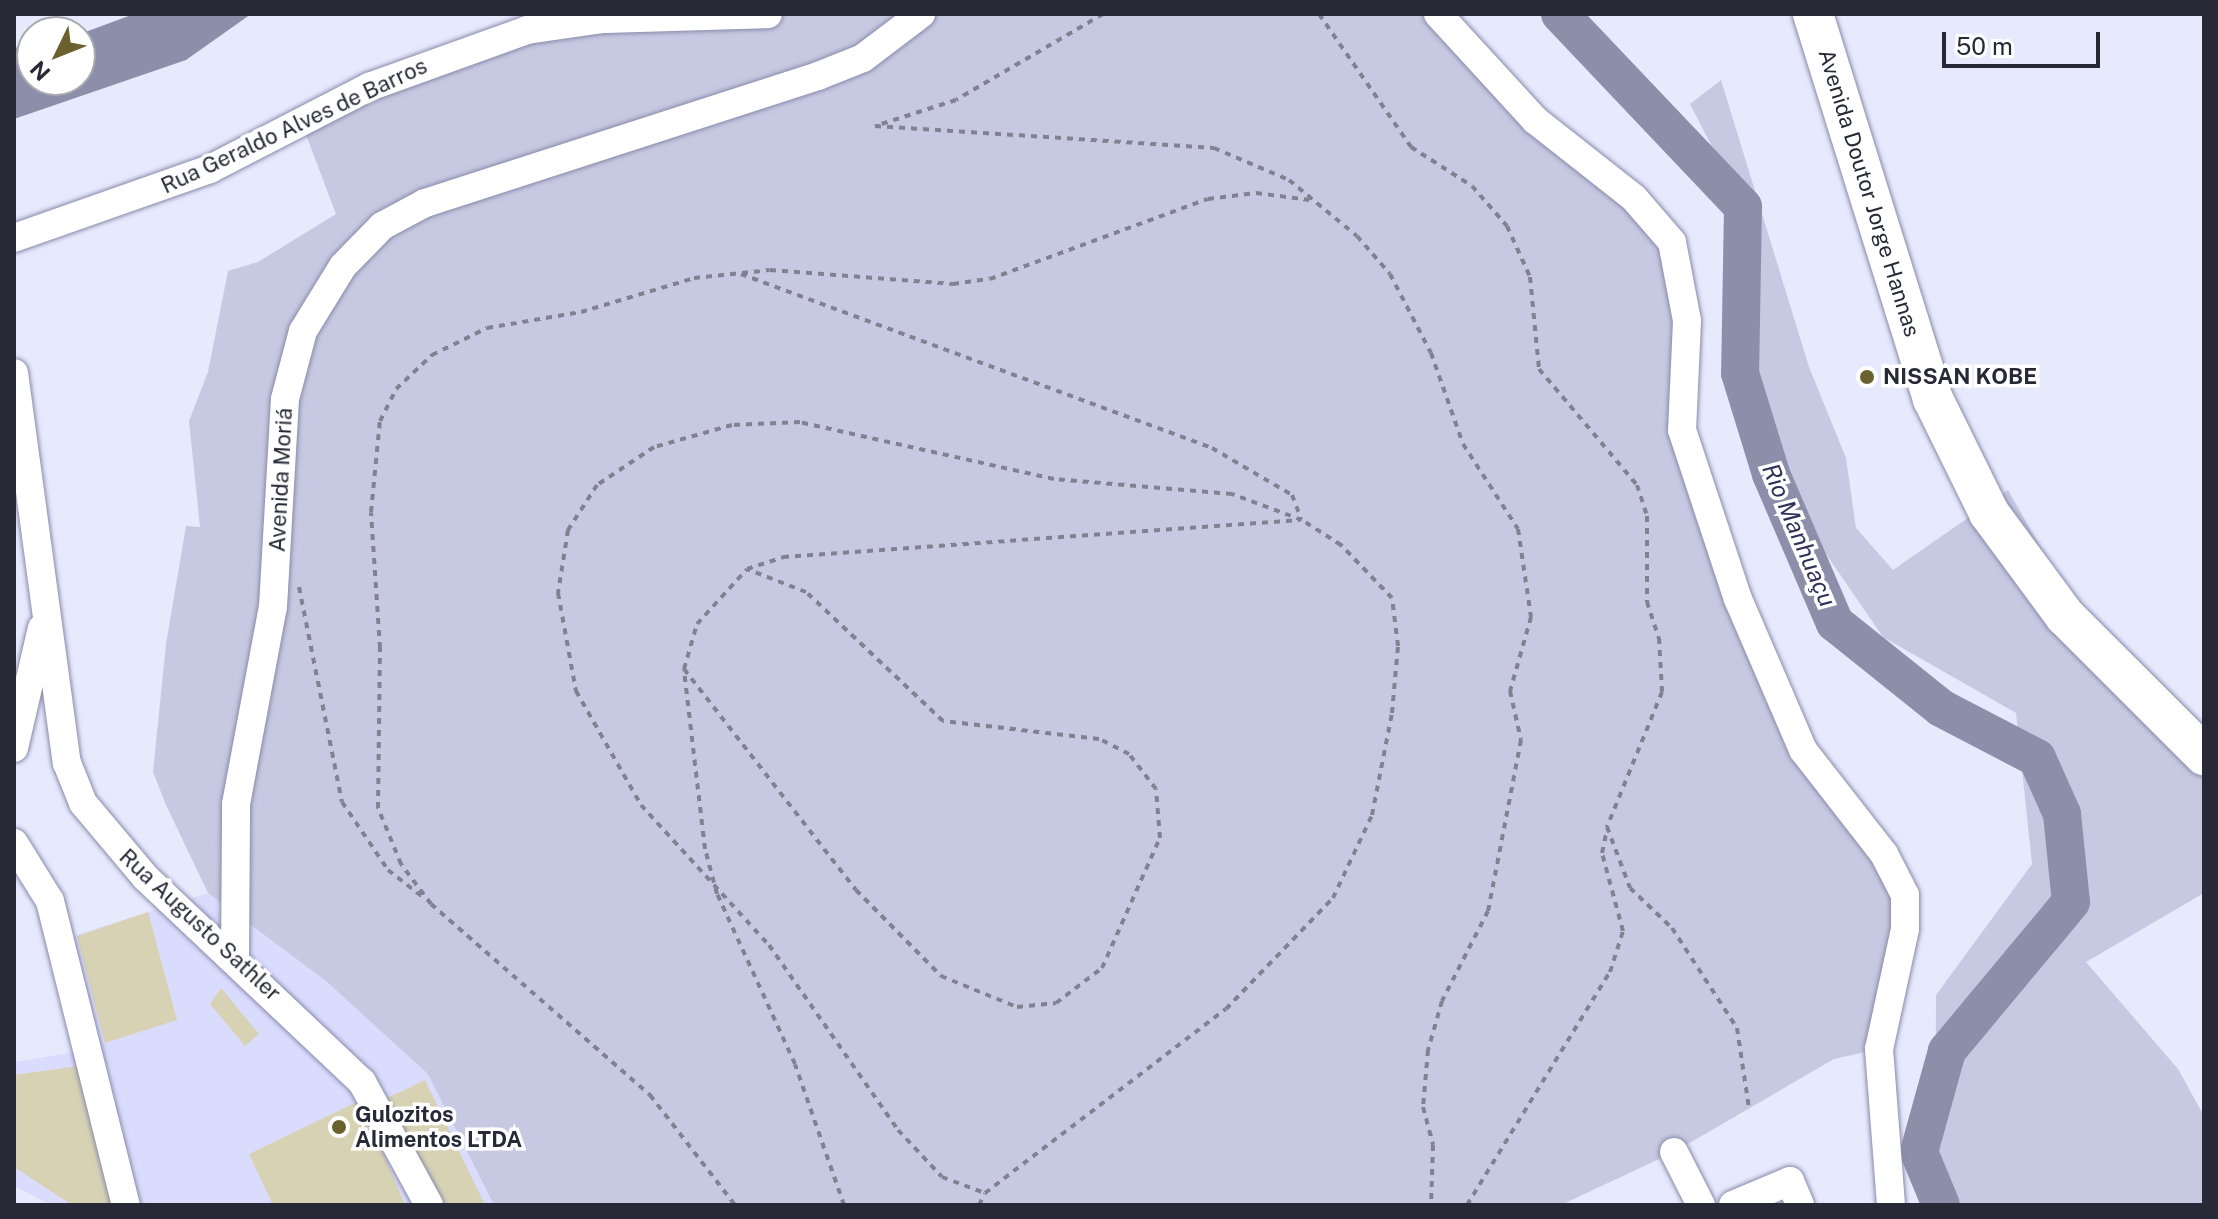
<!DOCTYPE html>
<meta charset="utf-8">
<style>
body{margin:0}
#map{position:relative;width:2218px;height:1219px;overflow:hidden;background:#e7e9fd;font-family:"Public Sans",sans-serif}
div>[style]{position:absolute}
.built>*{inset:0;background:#dadcfe}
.green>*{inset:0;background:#c7c9e2}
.water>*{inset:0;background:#8c8eaa}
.river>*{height:38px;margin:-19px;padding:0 19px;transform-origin:19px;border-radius:19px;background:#8c8eaa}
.building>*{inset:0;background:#d8d2b4}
.path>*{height:4px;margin-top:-2px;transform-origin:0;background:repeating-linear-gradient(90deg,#808292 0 6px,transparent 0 12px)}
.roads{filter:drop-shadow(0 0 2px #888aaa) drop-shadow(0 0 2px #888aaa)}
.minor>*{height:28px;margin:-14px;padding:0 14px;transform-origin:14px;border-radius:14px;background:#fff}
.highway>*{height:40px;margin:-20px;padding:0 20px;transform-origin:20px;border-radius:20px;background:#fff}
.dots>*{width:22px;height:22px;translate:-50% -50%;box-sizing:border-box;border:4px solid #fff;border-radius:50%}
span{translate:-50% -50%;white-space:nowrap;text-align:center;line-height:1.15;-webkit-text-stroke:7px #fff;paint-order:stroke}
.street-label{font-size:22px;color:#282936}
.poi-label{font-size:22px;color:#282936;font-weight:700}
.left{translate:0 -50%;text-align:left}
.water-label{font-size:24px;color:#31315a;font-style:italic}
.frame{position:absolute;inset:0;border:16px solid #282936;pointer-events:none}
.north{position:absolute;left:16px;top:16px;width:80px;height:80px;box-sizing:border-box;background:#fff;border:2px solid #a9a9af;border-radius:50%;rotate:227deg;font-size:22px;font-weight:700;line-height:32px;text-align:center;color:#282936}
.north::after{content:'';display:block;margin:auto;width:28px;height:36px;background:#6a612e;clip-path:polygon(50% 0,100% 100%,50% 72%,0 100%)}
.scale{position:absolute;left:1942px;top:32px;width:158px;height:36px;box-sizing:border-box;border:4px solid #282936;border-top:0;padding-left:10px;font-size:24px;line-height:28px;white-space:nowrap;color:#282936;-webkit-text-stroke:6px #fff;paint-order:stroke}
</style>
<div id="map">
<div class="built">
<div style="clip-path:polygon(208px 893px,326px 981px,429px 1074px,494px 1205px,51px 1205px,14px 1186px,14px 1062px,87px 1050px,61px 940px)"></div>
</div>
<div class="green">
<div style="clip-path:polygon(768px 14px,1438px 14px,1672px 242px,1682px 430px,1803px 750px,1905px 895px,1879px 1049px,1834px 1059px,1674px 1152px,1561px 1205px,494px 1205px,428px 1074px,326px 981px,208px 893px,166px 805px,153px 772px,166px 644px,186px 526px,200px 527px,189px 421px,208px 372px,228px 271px,258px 262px,336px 214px,302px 124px,527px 30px)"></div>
<div style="clip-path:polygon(1721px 80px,1809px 367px,1846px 458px,1856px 528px,1893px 570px,2008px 490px,2061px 583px,2204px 772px,2204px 893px,2086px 962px,2178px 1069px,2204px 1116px,2204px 1205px,1949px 1205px,1935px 1186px,1936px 995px,2032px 864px,2016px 713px,1883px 637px,1771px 474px,1740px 373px,1743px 207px,1690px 104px)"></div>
</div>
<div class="water">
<div style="clip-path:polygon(134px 14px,251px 14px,186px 60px,14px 119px,14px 48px,32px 44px,32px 80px,80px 80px,80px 34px)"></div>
</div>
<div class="river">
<div style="left:1560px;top:14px;width:266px;rotate:46.5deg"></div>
<div style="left:1743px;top:207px;width:166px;rotate:91deg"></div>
<div style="left:1740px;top:373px;width:106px;rotate:72.9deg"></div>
<div style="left:1771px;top:474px;width:162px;rotate:66.8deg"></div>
<div style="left:1835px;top:623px;width:136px;rotate:38.7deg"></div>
<div style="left:1941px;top:708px;width:108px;rotate:27.5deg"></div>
<div style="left:2037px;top:758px;width:61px;rotate:65.9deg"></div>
<div style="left:2062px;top:814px;width:88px;rotate:84.2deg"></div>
<div style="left:2071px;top:902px;width:194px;rotate:129.8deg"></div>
<div style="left:1947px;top:1051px;width:105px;rotate:105.5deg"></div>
<div style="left:1919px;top:1152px;width:57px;rotate:67.5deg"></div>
</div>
<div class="building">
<div style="clip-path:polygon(148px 912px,177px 1020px,105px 1043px,77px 936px)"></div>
<div style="clip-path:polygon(221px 988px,259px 1034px,245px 1046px,210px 1004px)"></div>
<div style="clip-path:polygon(78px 1066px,113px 1205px,72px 1205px,14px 1167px,14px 1075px)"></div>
<div style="clip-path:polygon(425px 1080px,485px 1205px,437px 1205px,385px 1099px)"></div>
<div style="clip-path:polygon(361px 1100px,405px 1205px,273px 1205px,249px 1154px)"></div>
</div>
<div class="path">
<div style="left:1103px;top:14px;width:170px;rotate:149.7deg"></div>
<div style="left:956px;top:100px;width:85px;rotate:162.2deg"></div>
<div style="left:875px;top:126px;width:340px;rotate:3.7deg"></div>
<div style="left:1214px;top:148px;width:82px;rotate:23.1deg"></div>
<div style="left:1289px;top:180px;width:88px;rotate:39.5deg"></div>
<div style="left:1357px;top:236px;width:50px;rotate:49deg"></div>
<div style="left:1390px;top:274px;width:89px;rotate:62.6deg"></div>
<div style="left:1431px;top:353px;width:96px;rotate:70.6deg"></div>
<div style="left:1463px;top:444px;width:101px;rotate:57.1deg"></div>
<div style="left:1518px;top:529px;width:89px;rotate:81.6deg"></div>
<div style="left:1531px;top:617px;width:77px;rotate:105.8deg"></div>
<div style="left:1510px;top:691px;width:50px;rotate:77.3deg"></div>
<div style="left:1521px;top:740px;width:174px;rotate:100.9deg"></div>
<div style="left:1488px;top:911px;width:101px;rotate:117.1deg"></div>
<div style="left:1442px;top:1001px;width:51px;rotate:105.9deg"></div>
<div style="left:1428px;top:1050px;width:57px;rotate:95deg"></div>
<div style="left:1423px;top:1107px;width:39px;rotate:75deg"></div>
<div style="left:1433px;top:1145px;width:60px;rotate:91.9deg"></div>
<div style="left:1319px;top:14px;width:162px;rotate:55.3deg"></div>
<div style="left:1411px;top:147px;width:72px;rotate:32.6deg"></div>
<div style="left:1472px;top:186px;width:53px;rotate:48.8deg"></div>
<div style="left:1507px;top:226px;width:56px;rotate:65.7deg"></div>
<div style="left:1530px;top:277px;width:92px;rotate:84.4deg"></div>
<div style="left:1539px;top:369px;width:152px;rotate:49.8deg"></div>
<div style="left:1637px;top:485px;width:33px;rotate:72deg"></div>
<div style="left:1647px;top:516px;width:86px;rotate:90deg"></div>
<div style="left:1647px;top:602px;width:38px;rotate:72deg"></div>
<div style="left:1659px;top:638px;width:54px;rotate:86.8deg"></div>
<div style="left:1662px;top:692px;width:146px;rotate:112.2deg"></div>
<div style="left:1607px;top:827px;width:65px;rotate:69.3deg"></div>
<div style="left:1630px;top:888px;width:58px;rotate:43.6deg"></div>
<div style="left:1672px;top:928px;width:119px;rotate:57deg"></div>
<div style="left:1737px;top:1028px;width:81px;rotate:81.5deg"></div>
<div style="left:741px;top:274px;width:502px;rotate:20.28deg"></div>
<div style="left:1212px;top:448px;width:93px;rotate:30.4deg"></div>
<div style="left:1292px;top:495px;width:25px;rotate:69deg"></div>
<div style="left:299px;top:587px;width:219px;rotate:78.7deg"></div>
<div style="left:342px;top:802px;width:82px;rotate:55.9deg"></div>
<div style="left:388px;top:870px;width:46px;rotate:37.9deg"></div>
<div style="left:684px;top:669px;width:280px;rotate:52.1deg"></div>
<div style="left:856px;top:890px;width:121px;rotate:45.3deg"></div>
<div style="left:941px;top:976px;width:82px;rotate:22.2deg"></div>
<div style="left:1017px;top:1007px;width:39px;rotate:-6deg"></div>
<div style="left:1056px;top:1003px;width:58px;rotate:-37.3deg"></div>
<div style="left:1102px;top:968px;width:142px;rotate:-66deg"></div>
<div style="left:1160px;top:838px;width:49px;rotate:-94.7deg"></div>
<div style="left:1156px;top:789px;width:44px;rotate:-127.6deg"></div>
<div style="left:1129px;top:754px;width:34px;rotate:-153deg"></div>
<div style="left:1099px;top:739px;width:157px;rotate:-173.4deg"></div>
<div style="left:943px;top:721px;width:188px;rotate:-136.7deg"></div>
<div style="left:806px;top:592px;width:63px;rotate:-158.7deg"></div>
<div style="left:431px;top:904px;width:50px;rotate:-126.9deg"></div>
<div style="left:401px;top:864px;width:61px;rotate:-112.3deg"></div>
<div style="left:378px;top:808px;width:160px;rotate:-89.3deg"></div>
<div style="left:380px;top:648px;width:136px;rotate:-93.8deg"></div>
<div style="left:371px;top:512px;width:91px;rotate:-84.4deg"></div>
<div style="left:380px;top:421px;width:36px;rotate:-63deg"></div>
<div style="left:396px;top:389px;width:50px;rotate:-43.4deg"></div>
<div style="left:432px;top:355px;width:61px;rotate:-26.1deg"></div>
<div style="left:487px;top:328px;width:95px;rotate:-9.7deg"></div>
<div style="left:581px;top:312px;width:118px;rotate:-16.7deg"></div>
<div style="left:694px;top:278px;width:76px;rotate:-6deg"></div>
<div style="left:770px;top:270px;width:184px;rotate:4.4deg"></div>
<div style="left:953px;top:284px;width:37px;rotate:-8deg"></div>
<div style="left:990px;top:279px;width:232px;rotate:-20.2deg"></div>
<div style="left:1208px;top:199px;width:48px;rotate:-7.1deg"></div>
<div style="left:1256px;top:193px;width:54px;rotate:7.4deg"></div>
<div style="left:431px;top:904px;width:291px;rotate:41.1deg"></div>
<div style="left:650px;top:1095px;width:139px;rotate:52.3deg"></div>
<div style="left:844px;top:1205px;width:149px;rotate:-109.2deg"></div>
<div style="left:795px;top:1064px;width:187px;rotate:-114.6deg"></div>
<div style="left:717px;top:894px;width:47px;rotate:-104.9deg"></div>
<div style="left:705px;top:849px;width:181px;rotate:-96.7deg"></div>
<div style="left:684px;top:669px;width:47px;rotate:-73.9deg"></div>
<div style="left:697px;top:624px;width:74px;rotate:-47.7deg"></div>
<div style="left:747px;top:569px;width:38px;rotate:-18deg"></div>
<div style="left:783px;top:557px;width:518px;rotate:-4.09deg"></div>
<div style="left:979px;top:1205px;width:13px;rotate:-63deg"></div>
<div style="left:985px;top:1193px;width:303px;rotate:-37.4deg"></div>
<div style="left:1226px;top:1009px;width:154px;rotate:-46.1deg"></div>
<div style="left:1333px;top:898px;width:92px;rotate:-64.8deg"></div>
<div style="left:1372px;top:815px;width:104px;rotate:-78.9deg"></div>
<div style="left:1392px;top:713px;width:67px;rotate:-84.9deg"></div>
<div style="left:1398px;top:646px;width:48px;rotate:-97.1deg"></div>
<div style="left:1392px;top:598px;width:74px;rotate:-133.9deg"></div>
<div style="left:1341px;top:545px;width:46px;rotate:-147.3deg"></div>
<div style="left:1302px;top:520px;width:75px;rotate:-159.6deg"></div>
<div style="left:1232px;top:494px;width:179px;rotate:-175.2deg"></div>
<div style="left:1054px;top:479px;width:260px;rotate:-167.4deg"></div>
<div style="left:800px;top:422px;width:68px;rotate:177.5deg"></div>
<div style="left:732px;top:425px;width:81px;rotate:164.2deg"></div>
<div style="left:654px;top:447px;width:69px;rotate:146.3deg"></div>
<div style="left:597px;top:485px;width:54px;rotate:122.8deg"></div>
<div style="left:568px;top:530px;width:64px;rotate:99deg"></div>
<div style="left:558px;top:593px;width:100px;rotate:79.6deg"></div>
<div style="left:576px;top:691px;width:131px;rotate:60.3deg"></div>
<div style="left:641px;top:805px;width:190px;rotate:47.6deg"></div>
<div style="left:769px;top:945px;width:226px;rotate:55.1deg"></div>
<div style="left:898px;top:1130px;width:64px;rotate:46.9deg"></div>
<div style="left:942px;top:1177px;width:46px;rotate:20.4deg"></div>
<div style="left:1467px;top:1205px;width:273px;rotate:-58.5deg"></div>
<div style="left:1610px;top:972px;width:43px;rotate:-72.4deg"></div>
<div style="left:1623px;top:931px;width:81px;rotate:-105.1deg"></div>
<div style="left:1602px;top:853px;width:25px;rotate:-78deg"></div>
</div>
<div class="roads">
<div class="minor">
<div style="left:1438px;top:14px;width:144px;rotate:47.5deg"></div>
<div style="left:1535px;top:120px;width:126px;rotate:38.2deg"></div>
<div style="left:1634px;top:198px;width:58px;rotate:49.2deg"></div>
<div style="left:1672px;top:242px;width:80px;rotate:79.2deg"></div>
<div style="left:1687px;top:321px;width:109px;rotate:92.6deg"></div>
<div style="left:1682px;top:430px;width:178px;rotate:71.7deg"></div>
<div style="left:1738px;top:599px;width:164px;rotate:66.7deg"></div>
<div style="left:1803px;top:750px;width:132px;rotate:52.1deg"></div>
<div style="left:1884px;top:854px;width:46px;rotate:62.9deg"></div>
<div style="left:1905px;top:895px;width:34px;rotate:90deg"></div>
<div style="left:1905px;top:929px;width:123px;rotate:102.2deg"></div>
<div style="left:1879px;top:1049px;width:156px;rotate:85.6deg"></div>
<div style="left:14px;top:238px;width:208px;rotate:-19.4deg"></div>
<div style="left:210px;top:169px;width:179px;rotate:-27.3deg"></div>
<div style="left:369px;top:87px;width:168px;rotate:-19.8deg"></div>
<div style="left:527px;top:30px;width:77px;rotate:-8.2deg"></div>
<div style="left:603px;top:19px;width:165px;rotate:-1.7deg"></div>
<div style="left:14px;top:373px;width:394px;rotate:82.3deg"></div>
<div style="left:67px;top:763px;width:43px;rotate:68.2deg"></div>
<div style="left:83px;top:803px;width:98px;rotate:50deg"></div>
<div style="left:146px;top:878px;width:297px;rotate:43.4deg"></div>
<div style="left:362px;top:1082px;width:140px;rotate:61.4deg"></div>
<div style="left:14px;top:748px;width:123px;rotate:-76.9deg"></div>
<div style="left:14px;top:843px;width:68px;rotate:58.2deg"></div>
<div style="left:50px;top:901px;width:313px;rotate:76deg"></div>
<div style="left:235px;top:960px;width:156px;rotate:-89.6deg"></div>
<div style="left:236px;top:804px;width:200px;rotate:-79.4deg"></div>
<div style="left:273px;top:607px;width:208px;rotate:-86.7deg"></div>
<div style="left:285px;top:399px;width:70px;rotate:-75.2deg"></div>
<div style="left:303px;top:331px;width:76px;rotate:-58.4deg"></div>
<div style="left:343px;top:266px;width:56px;rotate:-45.7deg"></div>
<div style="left:382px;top:226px;width:49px;rotate:-28.1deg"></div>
<div style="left:425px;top:203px;width:413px;rotate:-17.9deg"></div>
<div style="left:818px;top:76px;width:48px;rotate:-21.8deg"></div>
<div style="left:863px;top:58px;width:73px;rotate:-37.2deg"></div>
<div style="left:1674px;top:1152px;width:59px;rotate:63deg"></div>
<div style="left:1733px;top:1205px;width:62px;rotate:-22.8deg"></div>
<div style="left:1790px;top:1181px;width:26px;rotate:67deg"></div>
</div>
<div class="highway">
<div style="left:1813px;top:14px;width:403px;rotate:72.7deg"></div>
<div style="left:1933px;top:399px;width:127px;rotate:63.8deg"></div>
<div style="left:1989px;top:513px;width:128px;rotate:53.6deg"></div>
<div style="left:2065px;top:616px;width:197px;rotate:45deg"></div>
</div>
</div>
<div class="dots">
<div style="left:1867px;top:377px;background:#6a612e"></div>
<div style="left:339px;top:1127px;background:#6a612e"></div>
</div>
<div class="street-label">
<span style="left:294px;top:126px;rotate:-25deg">Rua Geraldo Alves de Barros</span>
<span style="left:1869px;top:193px;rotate:73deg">Avenida Doutor Jorge Hannas</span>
<span style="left:281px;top:480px;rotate:-87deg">Avenida Moriá</span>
<span style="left:200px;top:925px;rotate:43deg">Rua Augusto Sathler</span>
</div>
<div class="poi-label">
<span class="left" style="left:1883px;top:377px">NISSAN KOBE</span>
<span class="left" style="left:355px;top:1127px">Gulozitos<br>Alimentos LTDA</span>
</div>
<div class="water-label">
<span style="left:1799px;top:535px;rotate:67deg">Rio Manhuaçu</span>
</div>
<div class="frame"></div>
<div class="north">N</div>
<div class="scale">50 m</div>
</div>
